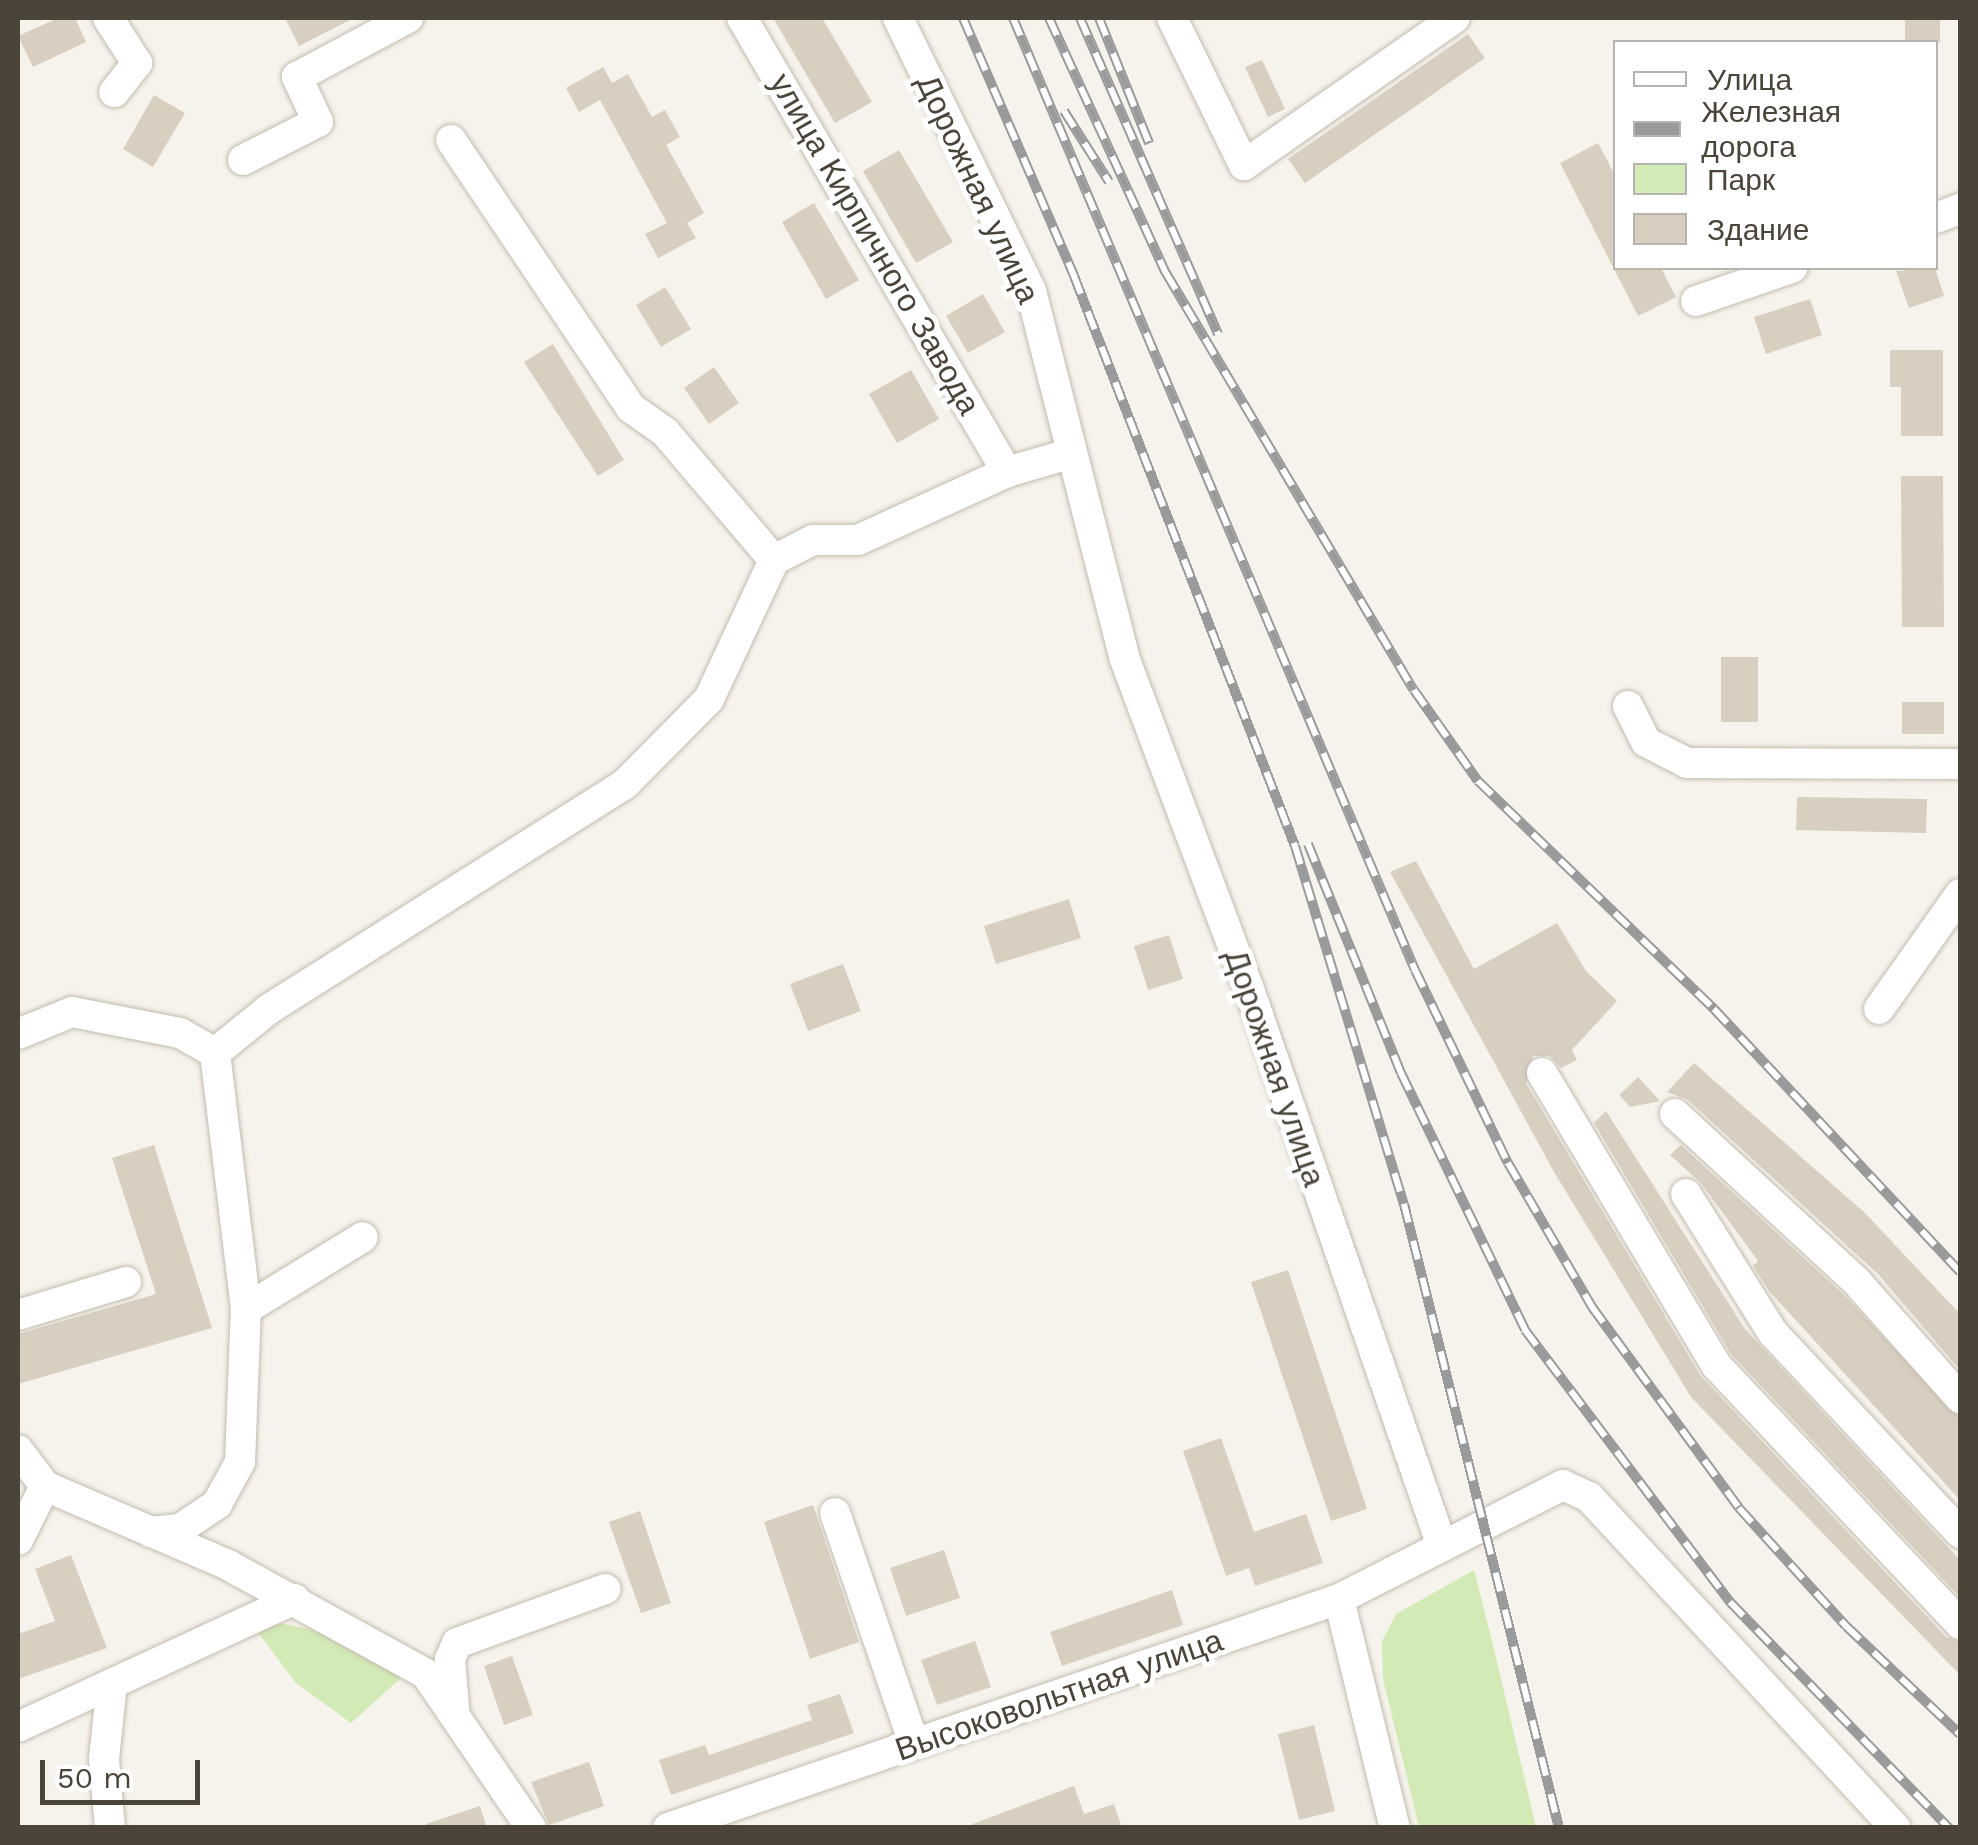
<!DOCTYPE html>
<meta charset="utf-8">
<style>
body{margin:0}
#map{position:relative;width:1978px;height:1845px;overflow:hidden;background:#f6f3ec;font-family:"Work Sans",sans-serif}
div>[style]{position:absolute}
.green>*{inset:0;background:#d2eab5}
.building>*{inset:0;background:#d8cfc1}
.roads{filter:drop-shadow(0 0 2px #c2bbae) drop-shadow(0 0 2px #c2bbae)}
.minor>*{height:30px;margin:-15px;padding:0 15px;transform-origin:15px;border-radius:15px;background:#fff}
.rail>*{height:10px;margin-top:-5px;transform-origin:0;background:repeating-linear-gradient(90deg,#fff 0 19px,#9a9a9a 0 38px);box-sizing:border-box;border-block:2px solid #9a9a9a}
span{translate:-50% -50%;white-space:nowrap;text-align:center;line-height:1.15;-webkit-text-stroke:10px #fff;paint-order:stroke}
.street-label{font-size:32px;color:#4b4439}
.frame{position:absolute;inset:0;border:20px solid #4b4439;pointer-events:none}
.legend{position:absolute;left:1613px;top:40px;width:325px;height:230px;box-sizing:border-box;background:#fff;border:2px solid #b7b4b0;margin:0;padding:12px 18px;list-style:none;font-size:30px;color:#4b4439}
.legend li{display:flex;align-items:center;gap:20px;height:50px}
.legend b{width:50px;border:2px solid #b7b4b0}
.scale{position:absolute;left:40px;top:1760px;width:160px;height:45px;box-sizing:border-box;border:5px solid #4b4439;border-top:0;padding-left:12px;font-size:30px;line-height:35px;white-space:nowrap;color:#4b4439;-webkit-text-stroke:8px #fff;paint-order:stroke}
</style>
<div id="map">
<div class="green">
<div style="clip-path:polygon(1474px 1570px,1492px 1641px,1536px 1827px,1419px 1827px,1383px 1679px,1382px 1641px,1396px 1614px)"></div>
<div style="clip-path:polygon(280px 1623px,316px 1631px,402px 1677px,351px 1723px,296px 1683px,257px 1631px)"></div>
</div>
<div class="building">
<div style="clip-path:polygon(58px 18px,75px 18px,86px 42px,33px 67px,18px 36px)"></div>
<div style="clip-path:polygon(285px 18px,354px 18px,299px 46px)"></div>
<div style="clip-path:polygon(773px 18px,822px 18px,872px 102px,835px 123px)"></div>
<div style="clip-path:polygon(1905px 18px,1940px 18px,1940px 42px,1905px 42px)"></div>
<div style="clip-path:polygon(1468px 34px,1485px 58px,1305px 183px,1288px 159px)"></div>
<div style="clip-path:polygon(1262px 60px,1285px 109px,1268px 117px,1245px 67px)"></div>
<div style="clip-path:polygon(603px 67px,612px 83px,628px 74px,652px 117px,665px 110px,680px 137px,666px 145px,704px 213px,687px 223px,696px 238px,658px 258px,645px 234px,667px 223px,600px 100px,579px 112px,566px 88px)"></div>
<div style="clip-path:polygon(154px 95px,185px 113px,153px 167px,123px 149px)"></div>
<div style="clip-path:polygon(1598px 143px,1616px 177px,1616px 268px,1661px 268px,1676px 297px,1638px 316px,1560px 163px)"></div>
<div style="clip-path:polygon(899px 150px,953px 242px,916px 263px,863px 171px)"></div>
<div style="clip-path:polygon(814px 203px,859px 280px,826px 299px,782px 222px)"></div>
<div style="clip-path:polygon(1935px 268px,1944px 296px,1909px 308px,1896px 271px)"></div>
<div style="clip-path:polygon(665px 287px,691px 329px,661px 347px,636px 305px)"></div>
<div style="clip-path:polygon(983px 294px,1005px 332px,968px 353px,946px 316px)"></div>
<div style="clip-path:polygon(1810px 299px,1822px 335px,1766px 354px,1754px 317px)"></div>
<div style="clip-path:polygon(553px 344px,624px 460px,598px 476px,524px 362px)"></div>
<div style="clip-path:polygon(1890px 350px,1943px 350px,1943px 436px,1901px 436px,1901px 387px,1890px 387px)"></div>
<div style="clip-path:polygon(714px 367px,739px 403px,709px 424px,684px 388px)"></div>
<div style="clip-path:polygon(911px 370px,939px 419px,897px 443px,869px 394px)"></div>
<div style="clip-path:polygon(1901px 476px,1943px 476px,1944px 627px,1902px 627px)"></div>
<div style="clip-path:polygon(1721px 657px,1758px 657px,1758px 722px,1721px 722px)"></div>
<div style="clip-path:polygon(1902px 702px,1944px 702px,1944px 734px,1902px 734px)"></div>
<div style="clip-path:polygon(1797px 797px,1927px 799px,1926px 833px,1796px 830px)"></div>
<div style="clip-path:polygon(1416px 861px,1474px 969px,1557px 923px,1586px 971px,1617px 1001px,1572px 1050px,1577px 1060px,1561px 1068px,1550px 1056px,1533px 1056px,1526px 1083px,1700px 1375px,1946px 1637px,1960px 1642px,1960px 1675px,1691px 1397px,1554px 1172px,1390px 872px)"></div>
<div style="clip-path:polygon(1069px 899px,1081px 938px,996px 964px,984px 926px)"></div>
<div style="clip-path:polygon(1169px 935px,1183px 979px,1148px 990px,1134px 946px)"></div>
<div style="clip-path:polygon(843px 964px,861px 1011px,808px 1031px,790px 984px)"></div>
<div style="clip-path:polygon(1694px 1063px,1865px 1213px,1960px 1314px,1960px 1370px,1878px 1274px,1688px 1100px,1667px 1092px)"></div>
<div style="clip-path:polygon(1638px 1077px,1660px 1101px,1630px 1107px,1619px 1095px)"></div>
<div style="clip-path:polygon(1606px 1111px,1745px 1329px,1960px 1560px,1960px 1597px,1731px 1354px,1594px 1123px)"></div>
<div style="clip-path:polygon(154px 1145px,212px 1328px,18px 1384px,18px 1334px,156px 1294px,112px 1158px)"></div>
<div style="clip-path:polygon(1681px 1145px,1843px 1294px,1960px 1418px,1960px 1500px,1769px 1291px,1753px 1266px,1758px 1261px,1701px 1183px,1670px 1155px)"></div>
<div style="clip-path:polygon(1288px 1270px,1367px 1509px,1331px 1521px,1251px 1282px)"></div>
<div style="clip-path:polygon(1221px 1438px,1254px 1532px,1306px 1514px,1323px 1563px,1255px 1586px,1249px 1568px,1226px 1576px,1183px 1451px)"></div>
<div style="clip-path:polygon(813px 1505px,859px 1642px,810px 1659px,764px 1522px)"></div>
<div style="clip-path:polygon(640px 1511px,671px 1603px,641px 1613px,609px 1522px)"></div>
<div style="clip-path:polygon(944px 1550px,960px 1598px,906px 1616px,890px 1568px)"></div>
<div style="clip-path:polygon(71px 1555px,107px 1648px,18px 1679px,18px 1634px,55px 1621px,35px 1569px)"></div>
<div style="clip-path:polygon(1172px 1590px,1183px 1625px,1062px 1666px,1050px 1632px)"></div>
<div style="clip-path:polygon(975px 1641px,991px 1687px,937px 1705px,921px 1660px)"></div>
<div style="clip-path:polygon(512px 1656px,533px 1715px,504px 1725px,484px 1666px)"></div>
<div style="clip-path:polygon(840px 1694px,854px 1733px,671px 1795px,659px 1760px,705px 1745px,709px 1755px,812px 1720px,807px 1705px)"></div>
<div style="clip-path:polygon(1314px 1725px,1335px 1811px,1299px 1820px,1278px 1734px)"></div>
<div style="clip-path:polygon(589px 1762px,604px 1806px,549px 1825px,531px 1782px)"></div>
<div style="clip-path:polygon(1074px 1786px,1084px 1814px,1114px 1804px,1122px 1828px,962px 1828px)"></div>
<div style="clip-path:polygon(480px 1806px,487px 1828px,426px 1828px,426px 1824px)"></div>
</div>
<div class="roads">
<div class="minor">
<div style="left:108px;top:18px;width:54px;rotate:57.2deg"></div>
<div style="left:137px;top:63px;width:37px;rotate:128deg"></div>
<div style="left:742px;top:18px;width:526px;rotate:59.73deg"></div>
<div style="left:898px;top:18px;width:304px;rotate:64deg"></div>
<div style="left:1031px;top:291px;width:378px;rotate:75.7deg"></div>
<div style="left:1124px;top:657px;width:355px;rotate:69.4deg"></div>
<div style="left:1249px;top:989px;width:586px;rotate:70.89deg"></div>
<div style="left:1172px;top:18px;width:164px;rotate:63.9deg"></div>
<div style="left:1244px;top:165px;width:257px;rotate:-34.9deg"></div>
<div style="left:451px;top:140px;width:323px;rotate:56.1deg"></div>
<div style="left:631px;top:408px;width:42px;rotate:35.2deg"></div>
<div style="left:665px;top:432px;width:168px;rotate:49.6deg"></div>
<div style="left:243px;top:160px;width:84px;rotate:-26.9deg"></div>
<div style="left:318px;top:122px;width:50px;rotate:-115deg"></div>
<div style="left:297px;top:77px;width:126px;rotate:-28deg"></div>
<div style="left:1936px;top:218px;width:26px;rotate:-21deg"></div>
<div style="left:1696px;top:301px;width:102px;rotate:-19deg"></div>
<div style="left:1628px;top:706px;width:40px;rotate:63.4deg"></div>
<div style="left:1646px;top:742px;width:46px;rotate:27.1deg"></div>
<div style="left:1687px;top:763px;width:273px;rotate:0.2deg"></div>
<div style="left:1879px;top:1009px;width:141px;rotate:-54.8deg"></div>
<div style="left:18px;top:1034px;width:58px;rotate:-22.2deg"></div>
<div style="left:72px;top:1012px;width:110px;rotate:11deg"></div>
<div style="left:180px;top:1033px;width:40px;rotate:29.7deg"></div>
<div style="left:1542px;top:1073px;width:340px;rotate:59.2deg"></div>
<div style="left:1716px;top:1365px;width:356px;rotate:46.7deg"></div>
<div style="left:1675px;top:1114px;width:246px;rotate:42.7deg"></div>
<div style="left:1856px;top:1281px;width:157px;rotate:48.4deg"></div>
<div style="left:1686px;top:1194px;width:164px;rotate:58deg"></div>
<div style="left:1773px;top:1333px;width:274px;rotate:46.9deg"></div>
<div style="left:246px;top:1309px;width:137px;rotate:-31.6deg"></div>
<div style="left:18px;top:1315px;width:113px;rotate:-17deg"></div>
<div style="left:18px;top:1450px;width:45px;rotate:53.1deg"></div>
<div style="left:45px;top:1486px;width:199px;rotate:23.3deg"></div>
<div style="left:228px;top:1565px;width:226px;rotate:28.8deg"></div>
<div style="left:426px;top:1674px;width:186px;rotate:55.7deg"></div>
<div style="left:835px;top:1513px;width:244px;rotate:71.1deg"></div>
<div style="left:151px;top:1532px;width:29px;rotate:-6deg"></div>
<div style="left:180px;top:1529px;width:45px;rotate:-34deg"></div>
<div style="left:217px;top:1504px;width:48px;rotate:-61.3deg"></div>
<div style="left:240px;top:1462px;width:153px;rotate:-87.8deg"></div>
<div style="left:246px;top:1309px;width:258px;rotate:-96.9deg"></div>
<div style="left:215px;top:1053px;width:70px;rotate:-39.2deg"></div>
<div style="left:269px;top:1009px;width:420px;rotate:-32.3deg"></div>
<div style="left:624px;top:785px;width:121px;rotate:-45.3deg"></div>
<div style="left:709px;top:699px;width:153px;rotate:-64.9deg"></div>
<div style="left:774px;top:560px;width:44px;rotate:-27.1deg"></div>
<div style="left:813px;top:540px;width:45px"></div>
<div style="left:858px;top:540px;width:164px;rotate:-24.5deg"></div>
<div style="left:1007px;top:472px;width:65px;rotate:-16.2deg"></div>
<div style="left:18px;top:1540px;width:60px;rotate:-63.4deg"></div>
<div style="left:1339px;top:1599px;width:236px;rotate:76.3deg"></div>
<div style="left:454px;top:1707px;width:48px;rotate:-94.8deg"></div>
<div style="left:450px;top:1659px;width:17px;rotate:-66deg"></div>
<div style="left:457px;top:1643px;width:158px;rotate:-20deg"></div>
<div style="left:18px;top:1727px;width:305px;rotate:-24.8deg"></div>
<div style="left:110px;top:1828px;width:69px;rotate:-95deg"></div>
<div style="left:104px;top:1759px;width:76px;rotate:-84deg"></div>
<div style="left:668px;top:1828px;width:709px;rotate:-18.84deg"></div>
<div style="left:1339px;top:1599px;width:251px;rotate:-27deg"></div>
<div style="left:1563px;top:1485px;width:29px;rotate:25deg"></div>
<div style="left:1589px;top:1497px;width:451px;rotate:47.2deg"></div>
</div>
</div>
<div class="rail">
<div style="left:963px;top:18px;width:281px;rotate:66.7deg"></div>
<div style="left:1074px;top:276px;width:611px;rotate:68.81deg"></div>
<div style="left:1295px;top:846px;width:374px;rotate:73.1deg"></div>
<div style="left:1404px;top:1204px;width:643px;rotate:76.05deg"></div>
<div style="left:1013px;top:18px;width:1033px;rotate:67.11deg"></div>
<div style="left:1415px;top:970px;width:214px;rotate:64.3deg"></div>
<div style="left:1508px;top:1163px;width:167px;rotate:59.7deg"></div>
<div style="left:1592px;top:1307px;width:249px;rotate:53.8deg"></div>
<div style="left:1739px;top:1508px;width:159px;rotate:47.8deg"></div>
<div style="left:1846px;top:1626px;width:157px;rotate:43.5deg"></div>
<div style="left:1049px;top:18px;width:281px;rotate:65.4deg"></div>
<div style="left:1166px;top:273px;width:485px;rotate:59.3deg"></div>
<div style="left:1414px;top:690px;width:111px;rotate:54.9deg"></div>
<div style="left:1478px;top:781px;width:328px;rotate:44deg"></div>
<div style="left:1714px;top:1009px;width:360px;rotate:46.9deg"></div>
<div style="left:1080px;top:18px;width:345px;rotate:66.4deg"></div>
<div style="left:1099px;top:18px;width:135px;rotate:68.2deg"></div>
<div style="left:1064px;top:111px;width:84px;rotate:57.6deg"></div>
<div style="left:1308px;top:844px;width:247px;rotate:67.9deg"></div>
<div style="left:1401px;top:1073px;width:285px;rotate:64.2deg"></div>
<div style="left:1525px;top:1330px;width:341px;rotate:53deg"></div>
<div style="left:1730px;top:1602px;width:315px;rotate:45.9deg"></div>
</div>
<div class="street-label">
<span style="left:978px;top:189px;rotate:65deg">Дорожная улица</span>
<span style="left:875px;top:244px;rotate:60deg">улица Кирпичного Завода</span>
<span style="left:1275px;top:1068px;rotate:71deg">Дорожная улица</span>
<span style="left:1059px;top:1695px;rotate:-19deg">Высоковольтная улица</span>
</div>
<div class="frame"></div>
<ul class="legend">
<li><b style="height:12px;background:#fff"></b>Улица</li>
<li><b style="height:12px;background:#9a9a9a"></b>Железная дорога</li>
<li><b style="height:28px;background:#d2eab5"></b>Парк</li>
<li><b style="height:28px;background:#d8cfc1"></b>Здание</li>
</ul>
<div class="scale">50 m</div>
</div>
